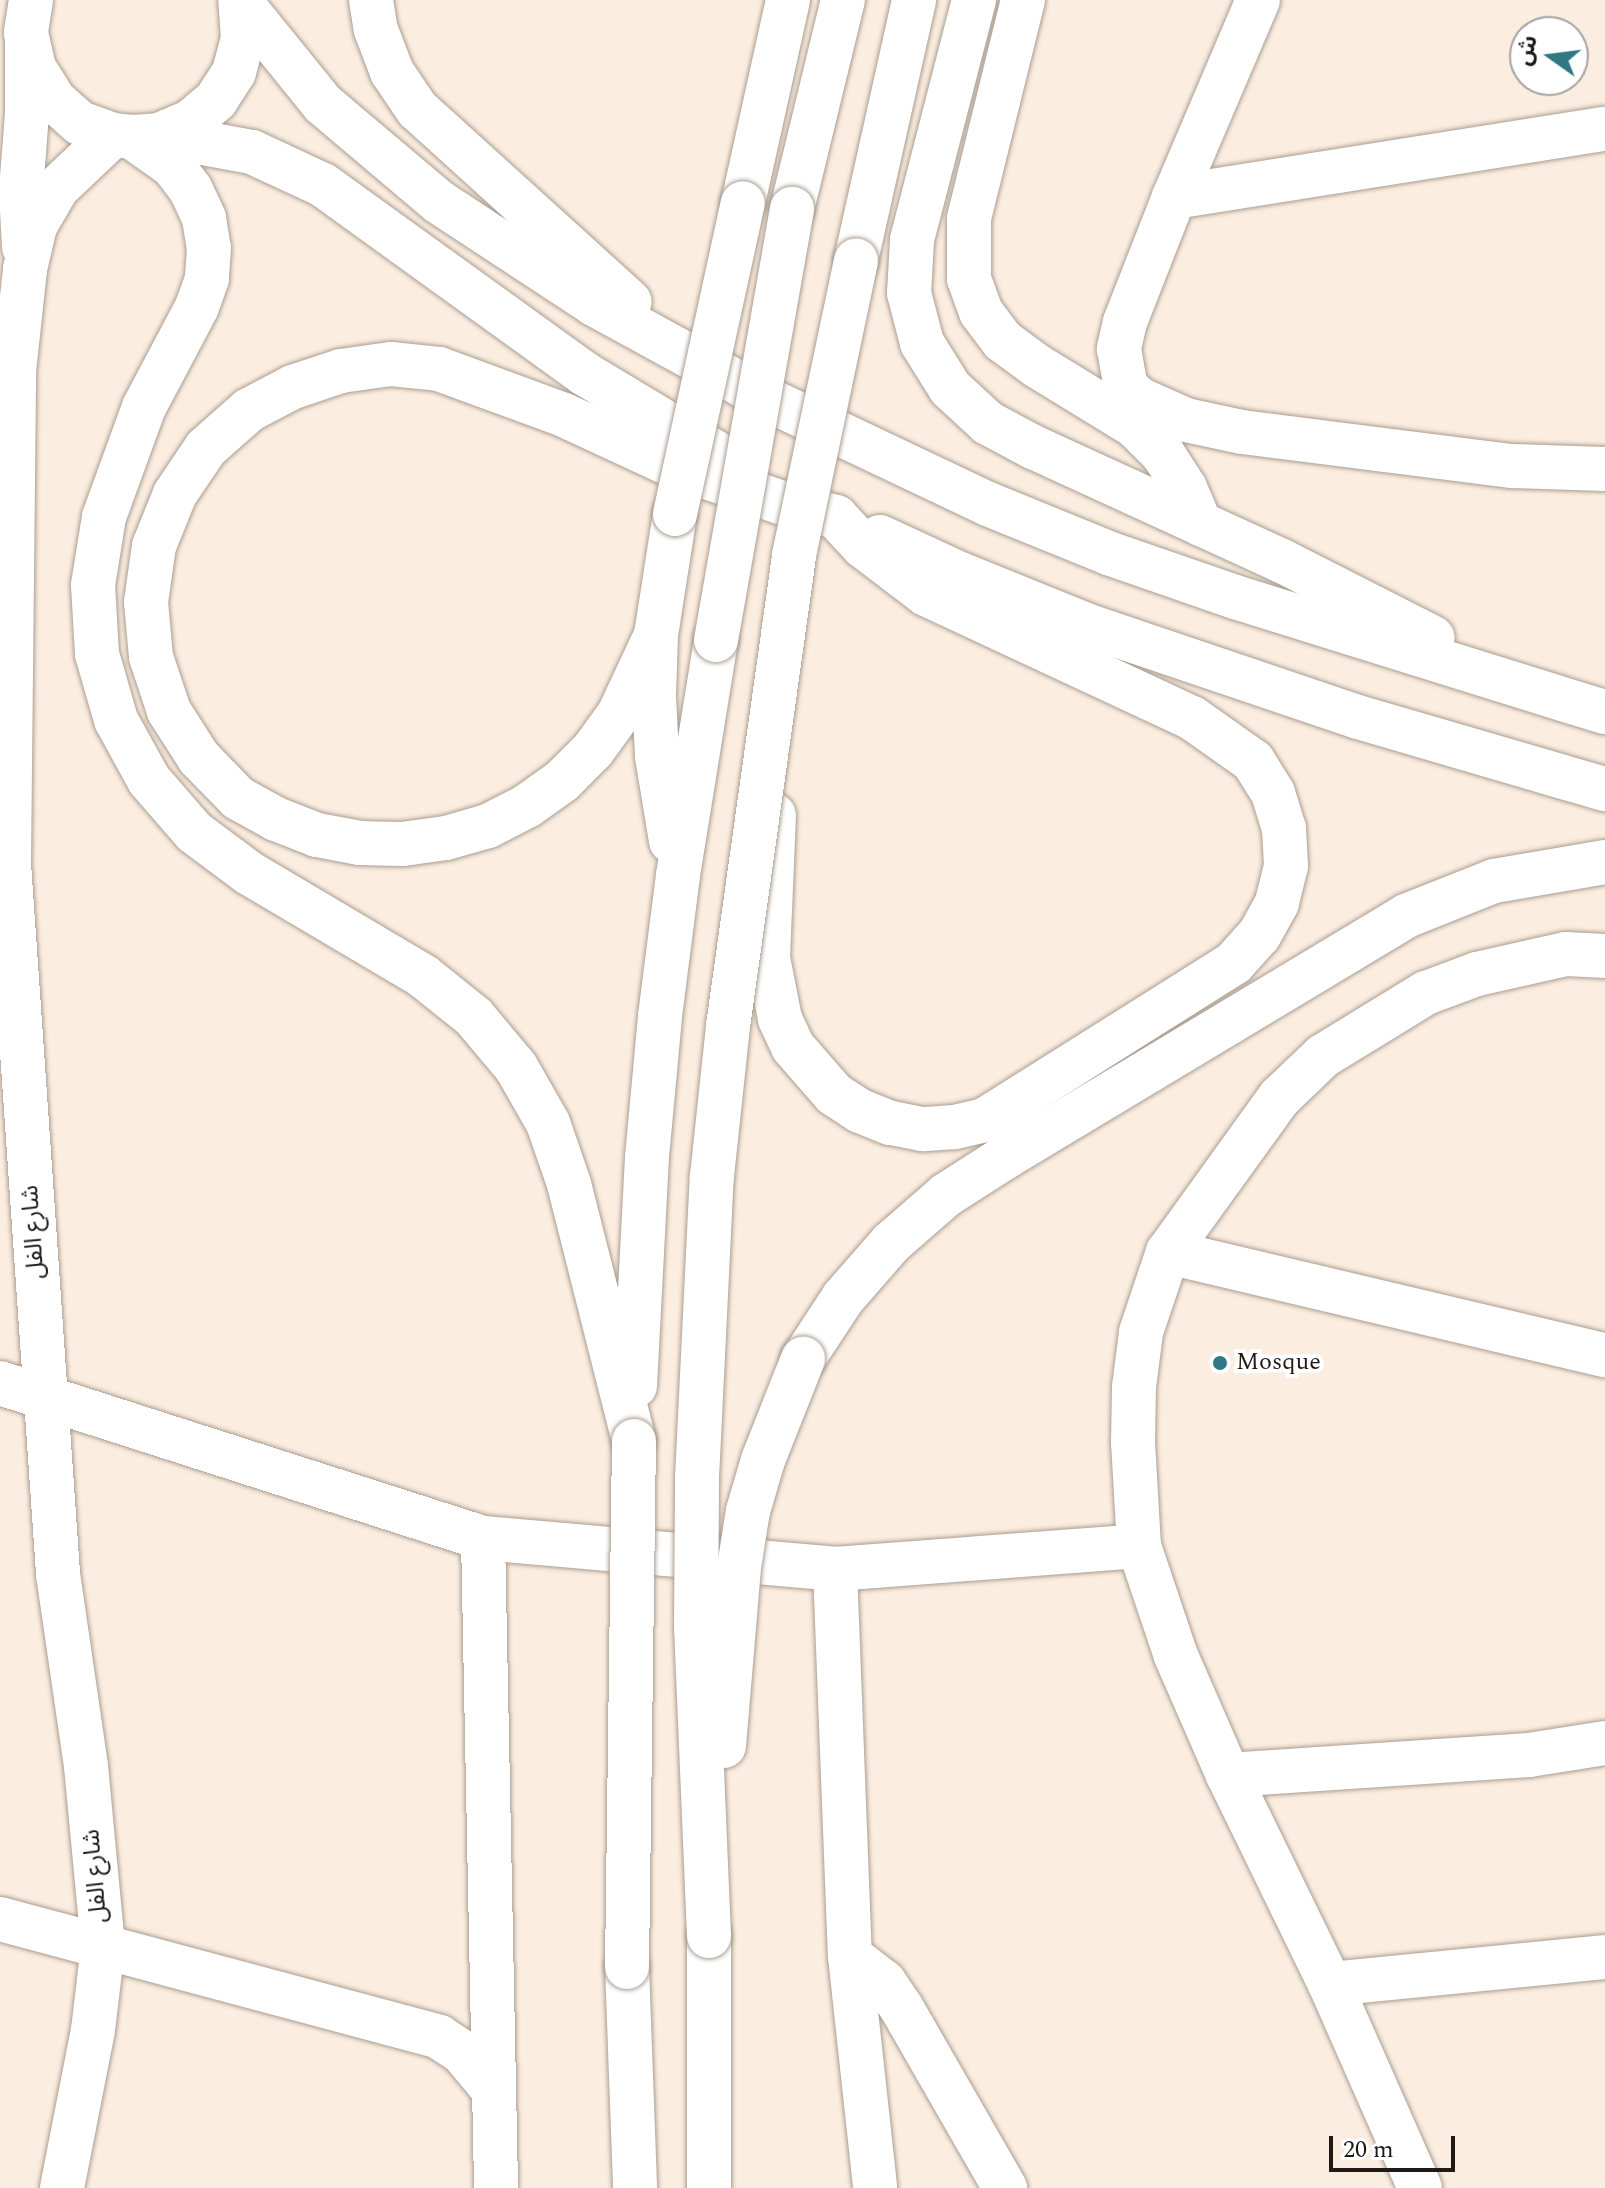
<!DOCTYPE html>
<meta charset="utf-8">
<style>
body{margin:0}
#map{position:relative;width:1605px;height:2188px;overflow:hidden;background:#fbede0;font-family:Spectral,"Noto Sans Arabic",serif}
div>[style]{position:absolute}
.roads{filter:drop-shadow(0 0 2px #aa9d91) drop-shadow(0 0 2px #aa9d91)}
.minor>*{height:44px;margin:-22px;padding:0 22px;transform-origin:22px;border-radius:22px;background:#fff}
.trunk>*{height:44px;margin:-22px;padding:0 22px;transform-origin:22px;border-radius:22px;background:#fff}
.bridges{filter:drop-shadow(0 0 2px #aa9d91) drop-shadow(0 0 2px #aa9d91)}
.trunk-bridge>*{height:44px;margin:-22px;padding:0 22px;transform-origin:22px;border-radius:22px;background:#fff}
.dots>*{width:22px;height:22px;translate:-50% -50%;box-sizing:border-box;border:4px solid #fff;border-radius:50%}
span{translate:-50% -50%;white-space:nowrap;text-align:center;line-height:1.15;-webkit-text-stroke:8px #fff;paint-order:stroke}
.street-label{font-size:24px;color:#1f1a16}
.poi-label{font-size:24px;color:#1f1a16}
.left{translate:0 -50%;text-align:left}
.north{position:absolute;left:1509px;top:16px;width:80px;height:80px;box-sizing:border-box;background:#fff;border:2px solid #a5a3a2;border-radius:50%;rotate:284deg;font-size:22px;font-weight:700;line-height:32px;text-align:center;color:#1f1a16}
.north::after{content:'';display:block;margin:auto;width:28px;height:36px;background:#307882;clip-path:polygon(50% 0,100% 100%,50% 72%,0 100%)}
.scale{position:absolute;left:1329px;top:2136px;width:126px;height:36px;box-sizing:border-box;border:4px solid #1f1a16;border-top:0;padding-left:10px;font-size:24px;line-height:28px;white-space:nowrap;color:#1f1a16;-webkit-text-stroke:6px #fff;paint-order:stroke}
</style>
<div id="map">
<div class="roads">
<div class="minor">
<div style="left:1023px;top:0;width:226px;rotate:103.9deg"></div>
<div style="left:969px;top:219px;width:60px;rotate:90deg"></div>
<div style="left:969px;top:279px;width:35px;rotate:70deg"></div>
<div style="left:981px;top:312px;width:36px;rotate:53deg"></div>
<div style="left:1003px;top:341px;width:42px;rotate:36.3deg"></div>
<div style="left:1037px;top:366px;width:115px;rotate:31.5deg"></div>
<div style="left:1135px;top:426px;width:40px;rotate:45deg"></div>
<div style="left:1163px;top:454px;width:40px;rotate:57.1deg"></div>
<div style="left:1185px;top:488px;width:39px;rotate:67deg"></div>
<div style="left:1258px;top:0;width:214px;rotate:113.1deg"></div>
<div style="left:1174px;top:197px;width:134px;rotate:111.4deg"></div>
<div style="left:1125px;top:322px;width:28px;rotate:103deg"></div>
<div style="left:1119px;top:349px;width:39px;rotate:80deg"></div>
<div style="left:1126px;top:387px;width:18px;rotate:43deg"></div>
<div style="left:1139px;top:399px;width:51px;rotate:24.1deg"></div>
<div style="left:1186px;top:420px;width:57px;rotate:12.1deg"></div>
<div style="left:1242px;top:432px;width:273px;rotate:7.2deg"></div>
<div style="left:1513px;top:466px;width:92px;rotate:1.9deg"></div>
<div style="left:1174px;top:197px;width:436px;rotate:-9deg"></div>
<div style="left:24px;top:247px;width:56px;rotate:-93.1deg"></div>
<div style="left:21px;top:191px;width:78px;rotate:-85.6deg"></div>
<div style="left:27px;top:113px;width:73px;rotate:-90deg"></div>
<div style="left:1168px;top:1252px;width:190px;rotate:-54.2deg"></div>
<div style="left:1279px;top:1098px;width:61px;rotate:-43.7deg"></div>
<div style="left:1323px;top:1056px;width:121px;rotate:-31.5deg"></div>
<div style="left:1426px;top:993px;width:54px;rotate:-20.4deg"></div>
<div style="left:1477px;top:974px;width:91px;rotate:-12.7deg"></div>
<div style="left:1566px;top:954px;width:39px;rotate:3deg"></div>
<div style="left:0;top:1383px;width:507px;rotate:17.79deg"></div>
<div style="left:483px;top:1538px;width:353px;rotate:5deg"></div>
<div style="left:835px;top:1569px;width:305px;rotate:-4.3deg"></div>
<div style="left:483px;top:1538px;width:650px;rotate:88.85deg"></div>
<div style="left:835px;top:1569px;width:387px;rotate:87.8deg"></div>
<div style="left:850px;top:1956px;width:233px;rotate:83.8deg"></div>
<div style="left:1228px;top:1775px;width:302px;rotate:-3.8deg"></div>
<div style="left:1529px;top:1755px;width:77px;rotate:-9deg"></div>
<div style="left:0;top:1919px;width:455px;rotate:15deg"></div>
<div style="left:439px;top:2037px;width:27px;rotate:33deg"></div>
<div style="left:462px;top:2052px;width:47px;rotate:50.2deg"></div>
<div style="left:850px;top:1956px;width:43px;rotate:37.4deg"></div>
<div style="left:884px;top:1982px;width:30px;rotate:56deg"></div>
<div style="left:901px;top:2007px;width:209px;rotate:60.1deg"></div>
<div style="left:1330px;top:1984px;width:276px;rotate:-5.6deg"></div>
<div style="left:62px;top:2188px;width:161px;rotate:-78.9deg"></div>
<div style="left:93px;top:2030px;width:85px;rotate:-83.2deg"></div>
<div style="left:103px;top:1946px;width:181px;rotate:-95.4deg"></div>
<div style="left:86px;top:1766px;width:195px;rotate:-98.3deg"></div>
<div style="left:58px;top:1573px;width:712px;rotate:-93.95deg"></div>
<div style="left:9px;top:863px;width:492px;rotate:-89.4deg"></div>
<div style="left:14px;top:371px;width:103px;rotate:-83.8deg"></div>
<div style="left:25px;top:269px;width:44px;rotate:-76.9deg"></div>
<div style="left:35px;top:226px;width:44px;rotate:-59.9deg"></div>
<div style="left:57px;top:188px;width:77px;rotate:-43.4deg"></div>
<div style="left:1420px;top:2188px;width:223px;rotate:-113.8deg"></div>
<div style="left:1330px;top:1984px;width:233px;rotate:-116deg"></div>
<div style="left:1228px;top:1775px;width:130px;rotate:-113.6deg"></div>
<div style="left:1176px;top:1656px;width:116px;rotate:-108.6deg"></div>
<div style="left:1139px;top:1546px;width:103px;rotate:-93.3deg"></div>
<div style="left:1133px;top:1443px;width:56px;rotate:-89deg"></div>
<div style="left:1134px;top:1387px;width:55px;rotate:-82.7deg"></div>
<div style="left:1141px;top:1332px;width:84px;rotate:-71.4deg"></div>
<div style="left:1168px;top:1252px;width:449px;rotate:13.3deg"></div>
</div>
<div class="trunk">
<div style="left:31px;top:0;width:33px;rotate:99deg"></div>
<div style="left:26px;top:33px;width:36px;rotate:77deg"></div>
<div style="left:34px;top:68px;width:36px;rotate:58deg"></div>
<div style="left:53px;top:99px;width:36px;rotate:42deg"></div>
<div style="left:80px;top:123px;width:35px;rotate:20deg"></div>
<div style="left:113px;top:135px;width:19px;rotate:6deg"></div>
<div style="left:132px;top:137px;width:27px;rotate:-4deg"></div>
<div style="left:159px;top:135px;width:34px;rotate:-23deg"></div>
<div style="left:190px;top:122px;width:34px;rotate:-40deg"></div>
<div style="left:216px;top:100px;width:33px;rotate:-57deg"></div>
<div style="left:234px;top:72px;width:34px;rotate:-75deg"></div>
<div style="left:243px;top:39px;width:39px;rotate:-94deg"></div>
<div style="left:371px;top:0;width:30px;rotate:81deg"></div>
<div style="left:376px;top:30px;width:45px;rotate:69.1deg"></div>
<div style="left:392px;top:72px;width:45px;rotate:56deg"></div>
<div style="left:417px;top:109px;width:287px;rotate:42.2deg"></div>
<div style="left:974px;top:0;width:248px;rotate:104.5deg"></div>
<div style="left:912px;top:240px;width:53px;rotate:93.2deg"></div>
<div style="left:909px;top:293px;width:52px;rotate:75.4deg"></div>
<div style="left:922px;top:343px;width:53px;rotate:58.1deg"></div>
<div style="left:950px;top:388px;width:52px;rotate:42.6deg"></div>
<div style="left:988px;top:423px;width:51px;rotate:28.1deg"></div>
<div style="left:1033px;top:447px;width:274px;rotate:24.6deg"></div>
<div style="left:1282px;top:561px;width:169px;rotate:27deg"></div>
<div style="left:242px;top:4px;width:129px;rotate:51deg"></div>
<div style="left:323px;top:104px;width:152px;rotate:40.2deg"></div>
<div style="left:439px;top:202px;width:186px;rotate:33.3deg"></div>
<div style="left:594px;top:304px;width:202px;rotate:28.7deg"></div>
<div style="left:771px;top:401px;width:240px;rotate:25.4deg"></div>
<div style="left:988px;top:504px;width:133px;rotate:22.1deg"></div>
<div style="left:1111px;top:554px;width:131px;rotate:19.1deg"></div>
<div style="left:1235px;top:597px;width:387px;rotate:17.3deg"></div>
<div style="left:159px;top:135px;width:95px;rotate:10.4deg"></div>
<div style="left:252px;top:152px;width:78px;rotate:24.9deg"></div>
<div style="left:323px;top:185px;width:323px;rotate:35.8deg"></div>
<div style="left:585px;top:374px;width:161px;rotate:31deg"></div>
<div style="left:132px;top:137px;width:50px;rotate:35.3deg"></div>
<div style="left:173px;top:166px;width:30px;rotate:53deg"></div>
<div style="left:191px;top:190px;width:31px;rotate:65deg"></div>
<div style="left:204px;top:218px;width:30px;rotate:81deg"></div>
<div style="left:209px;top:248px;width:31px;rotate:94deg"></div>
<div style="left:207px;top:279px;width:30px;rotate:110deg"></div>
<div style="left:197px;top:307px;width:113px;rotate:117.9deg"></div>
<div style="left:144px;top:407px;width:117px;rotate:110deg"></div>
<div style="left:104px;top:517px;width:69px;rotate:99.2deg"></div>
<div style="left:93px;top:585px;width:69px;rotate:86.7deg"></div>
<div style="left:97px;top:654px;width:69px;rotate:73.9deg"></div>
<div style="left:116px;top:720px;width:68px;rotate:61.2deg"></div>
<div style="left:149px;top:780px;width:69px;rotate:49.1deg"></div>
<div style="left:194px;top:832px;width:69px;rotate:36.7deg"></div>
<div style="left:249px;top:873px;width:202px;rotate:30.6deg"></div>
<div style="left:423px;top:976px;width:65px;rotate:38.8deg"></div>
<div style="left:474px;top:1017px;width:65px;rotate:50deg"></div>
<div style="left:516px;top:1067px;width:64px;rotate:60.3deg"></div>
<div style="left:548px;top:1123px;width:65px;rotate:71deg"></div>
<div style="left:569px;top:1184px;width:265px;rotate:75.8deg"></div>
<div style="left:743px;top:203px;width:208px;rotate:-77.5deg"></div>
<div style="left:792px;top:209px;width:215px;rotate:-76.3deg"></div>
<div style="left:856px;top:260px;width:266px;rotate:-77.4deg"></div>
<div style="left:880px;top:537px;width:88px;rotate:24.8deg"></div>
<div style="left:960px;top:574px;width:136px;rotate:22deg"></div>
<div style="left:1086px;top:625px;width:287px;rotate:18.7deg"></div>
<div style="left:1358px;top:717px;width:257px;rotate:16.3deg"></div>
<div style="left:656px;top:635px;width:87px;rotate:115.1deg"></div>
<div style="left:619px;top:714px;width:44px;rotate:125.8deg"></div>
<div style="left:593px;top:750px;width:44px;rotate:135deg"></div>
<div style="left:562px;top:781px;width:43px;rotate:144.5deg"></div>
<div style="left:527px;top:806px;width:44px;rotate:152.9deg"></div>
<div style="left:488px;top:826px;width:44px;rotate:164.1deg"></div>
<div style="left:446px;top:838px;width:43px;rotate:172.1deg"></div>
<div style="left:403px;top:844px;width:43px;rotate:-178.7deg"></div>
<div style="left:360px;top:843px;width:44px;rotate:-169.5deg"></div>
<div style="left:317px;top:835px;width:44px;rotate:-158.7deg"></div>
<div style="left:276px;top:819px;width:43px;rotate:-151.1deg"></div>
<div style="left:238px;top:798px;width:56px;rotate:-134.3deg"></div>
<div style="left:199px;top:758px;width:56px;rotate:-122.6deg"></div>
<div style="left:169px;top:711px;width:57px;rotate:-108.4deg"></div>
<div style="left:151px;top:657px;width:55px;rotate:-95.2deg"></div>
<div style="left:146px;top:602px;width:57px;rotate:-81.9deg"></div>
<div style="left:154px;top:546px;width:56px;rotate:-68deg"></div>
<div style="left:175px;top:494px;width:55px;rotate:-56deg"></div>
<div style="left:206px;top:448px;width:57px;rotate:-41.5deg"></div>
<div style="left:249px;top:410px;width:50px;rotate:-27.6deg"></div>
<div style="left:293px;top:387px;width:51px;rotate:-18.4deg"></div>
<div style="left:341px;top:371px;width:50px;rotate:-8deg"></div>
<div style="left:391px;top:364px;width:48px;rotate:5.9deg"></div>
<div style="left:439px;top:369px;width:133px;rotate:20.2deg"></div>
<div style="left:564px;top:415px;width:123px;rotate:24.9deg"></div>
<div style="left:676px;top:467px;width:113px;rotate:18.6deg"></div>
<div style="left:783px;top:503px;width:55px;rotate:14.8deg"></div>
<div style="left:836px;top:517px;width:40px;rotate:47deg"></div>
<div style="left:863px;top:546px;width:79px;rotate:37.3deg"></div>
<div style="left:926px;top:594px;width:293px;rotate:25deg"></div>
<div style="left:1192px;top:718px;width:75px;rotate:35.2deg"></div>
<div style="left:1253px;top:761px;width:38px;rotate:58deg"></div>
<div style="left:1273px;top:793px;width:37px;rotate:73deg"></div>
<div style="left:1284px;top:828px;width:38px;rotate:87deg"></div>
<div style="left:1286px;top:866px;width:38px;rotate:104deg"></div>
<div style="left:1277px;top:903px;width:37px;rotate:119deg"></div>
<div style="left:1259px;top:935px;width:38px;rotate:132deg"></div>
<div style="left:1234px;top:963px;width:294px;rotate:147.8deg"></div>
<div style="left:985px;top:1120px;width:32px;rotate:167deg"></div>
<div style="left:954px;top:1127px;width:32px;rotate:176deg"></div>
<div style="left:922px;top:1129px;width:33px;rotate:-169deg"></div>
<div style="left:890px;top:1123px;width:32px;rotate:-158deg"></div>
<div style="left:860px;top:1111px;width:31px;rotate:-147deg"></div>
<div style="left:834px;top:1094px;width:62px;rotate:-131.1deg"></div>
<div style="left:793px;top:1047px;width:31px;rotate:-115deg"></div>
<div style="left:780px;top:1019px;width:62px;rotate:-101.1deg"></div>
<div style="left:768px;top:958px;width:143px;rotate:-87.6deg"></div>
<div style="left:671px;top:841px;width:86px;rotate:-99.4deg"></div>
<div style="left:657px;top:756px;width:60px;rotate:-92.9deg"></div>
<div style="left:654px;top:696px;width:61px;rotate:-88.1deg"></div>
<div style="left:656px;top:635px;width:122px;rotate:-81.1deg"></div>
<div style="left:803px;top:1359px;width:73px;rotate:-56.7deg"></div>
<div style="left:843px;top:1298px;width:73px;rotate:-48.9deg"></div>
<div style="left:891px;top:1243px;width:73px;rotate:-41.1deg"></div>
<div style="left:946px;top:1195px;width:72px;rotate:-32.6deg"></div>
<div style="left:1007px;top:1156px;width:466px;rotate:-31deg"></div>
<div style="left:1406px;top:916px;width:95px;rotate:-21.7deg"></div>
<div style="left:1494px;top:881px;width:113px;rotate:-9.7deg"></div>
<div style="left:635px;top:1386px;width:229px;rotate:-87deg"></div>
<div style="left:647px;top:1157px;width:142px;rotate:-84.7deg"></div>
<div style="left:660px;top:1016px;width:142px;rotate:-82.7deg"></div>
<div style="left:678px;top:875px;width:238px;rotate:-80.8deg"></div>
<div style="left:709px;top:1936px;width:252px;rotate:90deg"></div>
<div style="left:627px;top:1967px;width:221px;rotate:87.9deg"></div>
</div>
</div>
<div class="bridges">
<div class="trunk-bridge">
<div style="left:675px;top:514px;width:318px;rotate:-77.7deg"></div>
<div style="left:716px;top:640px;width:438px;rotate:-80deg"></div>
<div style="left:724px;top:1746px;width:180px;rotate:-85.2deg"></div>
<div style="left:739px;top:1567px;width:57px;rotate:-80.9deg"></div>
<div style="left:748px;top:1511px;width:53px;rotate:-73.6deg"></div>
<div style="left:763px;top:1460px;width:109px;rotate:-68.4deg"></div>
<div style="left:709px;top:1936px;width:307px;rotate:-92.4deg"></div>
<div style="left:696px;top:1629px;width:151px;rotate:-89.6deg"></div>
<div style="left:697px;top:1478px;width:302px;rotate:-87.2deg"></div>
<div style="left:712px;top:1176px;width:151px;rotate:-83.9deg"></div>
<div style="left:728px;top:1026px;width:476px;rotate:-82deg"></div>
<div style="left:794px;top:555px;width:301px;rotate:-78.1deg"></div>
<div style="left:627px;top:1967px;width:526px;rotate:-89.24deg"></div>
</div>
</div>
<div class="dots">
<div style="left:1220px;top:1363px;background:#307882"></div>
</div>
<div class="street-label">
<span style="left:34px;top:1232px;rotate:-94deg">شارع الفل</span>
<span style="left:96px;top:1876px;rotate:-95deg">شارع الفل</span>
</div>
<div class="poi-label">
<span class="left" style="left:1236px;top:1363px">Mosque</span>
</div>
<div class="north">ش</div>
<div class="scale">20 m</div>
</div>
